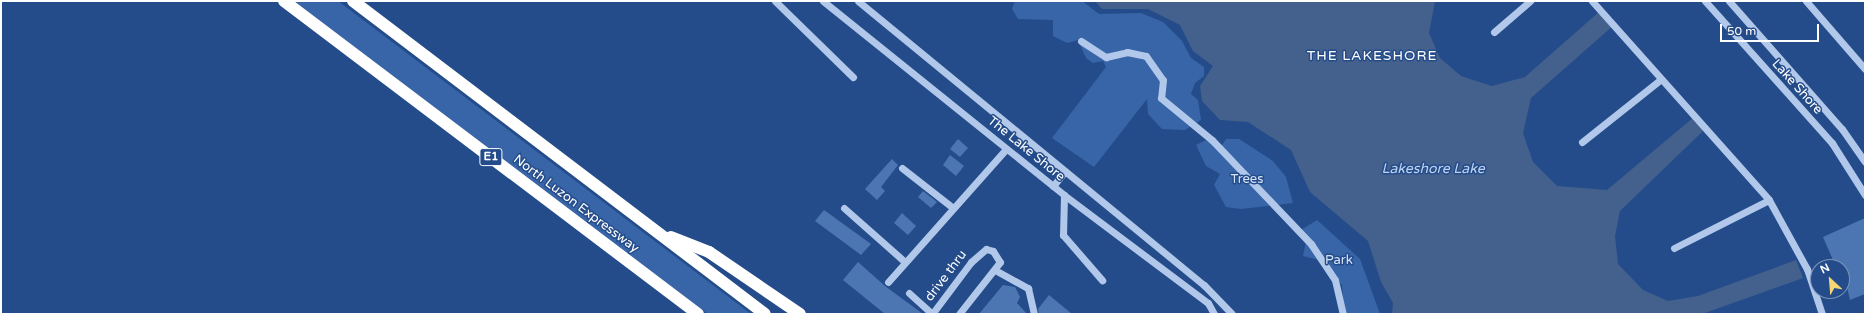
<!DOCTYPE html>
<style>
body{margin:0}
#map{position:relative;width:1866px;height:315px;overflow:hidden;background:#244c8a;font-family:"Varela Round",sans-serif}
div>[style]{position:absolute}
.green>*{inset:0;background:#3865a7}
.water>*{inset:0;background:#44608d}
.building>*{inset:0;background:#4c76b2}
.minor>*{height:7px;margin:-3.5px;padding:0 3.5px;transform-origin:3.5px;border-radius:3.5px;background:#b1c8ea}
.highway>*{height:12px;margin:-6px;padding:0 6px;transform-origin:6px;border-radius:6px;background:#fff}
span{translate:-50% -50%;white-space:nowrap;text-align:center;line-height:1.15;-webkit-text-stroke:3px #244c8a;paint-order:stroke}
.shield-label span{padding:1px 3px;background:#244c8a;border:1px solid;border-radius:3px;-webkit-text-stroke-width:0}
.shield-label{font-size:12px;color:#fff;font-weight:700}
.street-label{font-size:13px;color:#fff}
.park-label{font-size:13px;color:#d5e3f8}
.neighbourhood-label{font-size:14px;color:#fff;letter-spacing:1px}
.water-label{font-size:14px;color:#bdd3f1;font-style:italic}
.frame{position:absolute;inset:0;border:2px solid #fff;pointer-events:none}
.north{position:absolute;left:1810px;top:259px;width:40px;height:40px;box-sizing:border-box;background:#244c8a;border:1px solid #7c94b9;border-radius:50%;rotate:334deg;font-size:11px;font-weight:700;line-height:16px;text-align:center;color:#fff}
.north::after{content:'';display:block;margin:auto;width:14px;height:18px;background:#f5d574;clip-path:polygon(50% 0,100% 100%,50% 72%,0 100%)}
.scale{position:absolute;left:1720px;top:24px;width:99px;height:18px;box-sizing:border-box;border:2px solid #fff;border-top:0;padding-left:5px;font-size:12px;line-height:14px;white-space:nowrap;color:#fff;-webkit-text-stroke:3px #244c8a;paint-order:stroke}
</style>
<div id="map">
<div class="green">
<div style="clip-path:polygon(294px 1px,338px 1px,751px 314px,708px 314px)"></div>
<div style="clip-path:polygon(1015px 1px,1082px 1px,1099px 14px,1141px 13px,1163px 22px,1182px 41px,1191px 58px,1204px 67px,1204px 76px,1195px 83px,1191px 94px,1198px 100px,1201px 120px,1185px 130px,1162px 129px,1148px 114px,1147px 99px,1094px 167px,1052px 138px,1106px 67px,1103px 61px,1093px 63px,1086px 58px,1078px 40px,1067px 43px,1053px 36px,1053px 20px,1018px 19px,1012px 9px)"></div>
<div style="clip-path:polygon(1208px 139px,1222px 145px,1226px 139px,1239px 139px,1273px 161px,1286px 177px,1293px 203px,1241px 209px,1226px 207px,1214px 185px,1220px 174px,1206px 166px,1196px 145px)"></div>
<div style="clip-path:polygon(1317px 220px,1360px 259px,1380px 314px,1344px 314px,1342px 285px,1319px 260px,1303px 256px,1306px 241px,1301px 230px)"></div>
</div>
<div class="water">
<div style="clip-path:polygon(1095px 1px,1435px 1px,1429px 33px,1440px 58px,1461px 76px,1492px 86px,1525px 77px,1600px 11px,1614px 25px,1531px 98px,1523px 133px,1533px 162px,1557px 186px,1607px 190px,1694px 117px,1703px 131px,1620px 211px,1615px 236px,1618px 264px,1643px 290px,1668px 301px,1698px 296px,1796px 260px,1803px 278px,1702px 314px,1392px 314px,1393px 303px,1381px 282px,1368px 241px,1310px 192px,1291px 150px,1248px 122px,1220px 120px,1202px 101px,1200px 86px,1213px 66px,1193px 51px,1180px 25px,1148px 9px,1102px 9px)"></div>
</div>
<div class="building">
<div style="clip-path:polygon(958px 139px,968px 148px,960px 157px,950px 149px)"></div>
<div style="clip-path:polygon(950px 155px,964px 166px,956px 176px,943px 165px)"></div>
<div style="clip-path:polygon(892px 159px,898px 165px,881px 187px,885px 191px,877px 200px,865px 189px)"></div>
<div style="clip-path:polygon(923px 191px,937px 202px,931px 208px,918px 197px)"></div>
<div style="clip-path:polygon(824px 210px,871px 244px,861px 255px,815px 221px)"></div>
<div style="clip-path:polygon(902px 213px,916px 226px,908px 235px,894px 223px)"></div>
<div style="clip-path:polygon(1865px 218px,1865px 294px,1850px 300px,1842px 267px,1836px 267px,1823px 237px)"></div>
<div style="clip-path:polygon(858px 262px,885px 286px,923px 314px,885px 314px,843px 280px)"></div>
<div style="clip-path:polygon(1003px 285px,1015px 287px,1020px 297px,1017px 303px,1027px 314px,979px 314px)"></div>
<div style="clip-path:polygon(1049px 295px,1072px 314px,1039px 314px,1038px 309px)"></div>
</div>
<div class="minor">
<div style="left:775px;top:1px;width:109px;rotate:44.3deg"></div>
<div style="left:823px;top:1px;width:309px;rotate:38.8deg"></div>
<div style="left:1064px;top:195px;width:180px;rotate:36.9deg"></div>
<div style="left:1208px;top:303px;width:13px;rotate:61deg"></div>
<div style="left:858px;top:1px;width:448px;rotate:39.4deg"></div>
<div style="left:1204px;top:285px;width:40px;rotate:46deg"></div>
<div style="left:1592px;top:1px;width:266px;rotate:48.3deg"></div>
<div style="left:1769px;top:200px;width:79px;rotate:61.2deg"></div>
<div style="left:1807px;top:269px;width:47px;rotate:71.6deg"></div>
<div style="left:1705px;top:1px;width:191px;rotate:48.2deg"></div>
<div style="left:1832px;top:143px;width:62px;rotate:57.6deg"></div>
<div style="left:1729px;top:1px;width:171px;rotate:48.6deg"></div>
<div style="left:1842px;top:129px;width:40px;rotate:55.1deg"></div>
<div style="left:1806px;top:1px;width:90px;rotate:49.1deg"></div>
<div style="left:1494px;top:32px;width:48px;rotate:-40.7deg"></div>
<div style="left:1081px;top:41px;width:30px;rotate:33deg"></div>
<div style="left:1106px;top:57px;width:22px;rotate:-13deg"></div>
<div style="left:1127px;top:52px;width:19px;rotate:12deg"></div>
<div style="left:1146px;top:56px;width:29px;rotate:55deg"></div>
<div style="left:1163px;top:80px;width:18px;rotate:96deg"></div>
<div style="left:1161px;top:98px;width:66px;rotate:39.5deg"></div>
<div style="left:1212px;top:140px;width:144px;rotate:46.4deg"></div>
<div style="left:1311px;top:244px;width:43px;rotate:56.3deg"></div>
<div style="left:1335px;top:280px;width:35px;rotate:77deg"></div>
<div style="left:1582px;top:142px;width:100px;rotate:-38.5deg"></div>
<div style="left:902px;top:168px;width:65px;rotate:38.1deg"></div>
<div style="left:1053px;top:186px;width:19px;rotate:-51deg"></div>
<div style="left:1064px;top:195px;width:40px;rotate:91.4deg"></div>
<div style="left:1063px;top:235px;width:60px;rotate:49.1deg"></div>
<div style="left:844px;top:208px;width:80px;rotate:41.5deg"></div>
<div style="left:1674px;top:248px;width:106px;rotate:-26.8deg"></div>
<div style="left:995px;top:270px;width:38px;rotate:29deg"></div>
<div style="left:1028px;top:288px;width:27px;rotate:77deg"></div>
<div style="left:888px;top:282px;width:178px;rotate:-48.4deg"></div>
<div style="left:909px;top:293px;width:31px;rotate:42deg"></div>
<div style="left:932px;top:314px;width:65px;rotate:-53.1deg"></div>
<div style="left:971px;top:262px;width:20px;rotate:-41deg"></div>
<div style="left:986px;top:249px;width:7px;rotate:16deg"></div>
<div style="left:993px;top:251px;width:13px;rotate:58deg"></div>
<div style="left:1000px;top:262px;width:66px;rotate:128.3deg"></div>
</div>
<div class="highway">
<div style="left:284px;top:1px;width:519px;rotate:37.09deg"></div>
<div style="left:353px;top:1px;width:517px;rotate:37.22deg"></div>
<div style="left:671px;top:237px;width:41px;rotate:21.5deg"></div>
<div style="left:709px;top:252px;width:110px;rotate:34.3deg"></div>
</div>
<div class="shield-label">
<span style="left:491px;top:157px">E1</span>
</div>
<div class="street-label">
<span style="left:1797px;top:87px;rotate:48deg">Lake Shore</span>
<span style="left:1026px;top:149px;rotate:39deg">The Lake Shore</span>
<span style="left:576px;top:204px;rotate:37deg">North Luzon Expressway</span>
<span style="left:946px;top:276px;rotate:-53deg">drive thru</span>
</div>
<div class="park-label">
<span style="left:1247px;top:179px">Trees</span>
<span style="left:1339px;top:260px">Park</span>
</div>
<div class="neighbourhood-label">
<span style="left:1372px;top:56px">THE LAKESHORE</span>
</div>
<div class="water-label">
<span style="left:1433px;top:169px">Lakeshore Lake</span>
</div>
<div class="frame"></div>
<div class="north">N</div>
<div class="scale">50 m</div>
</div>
